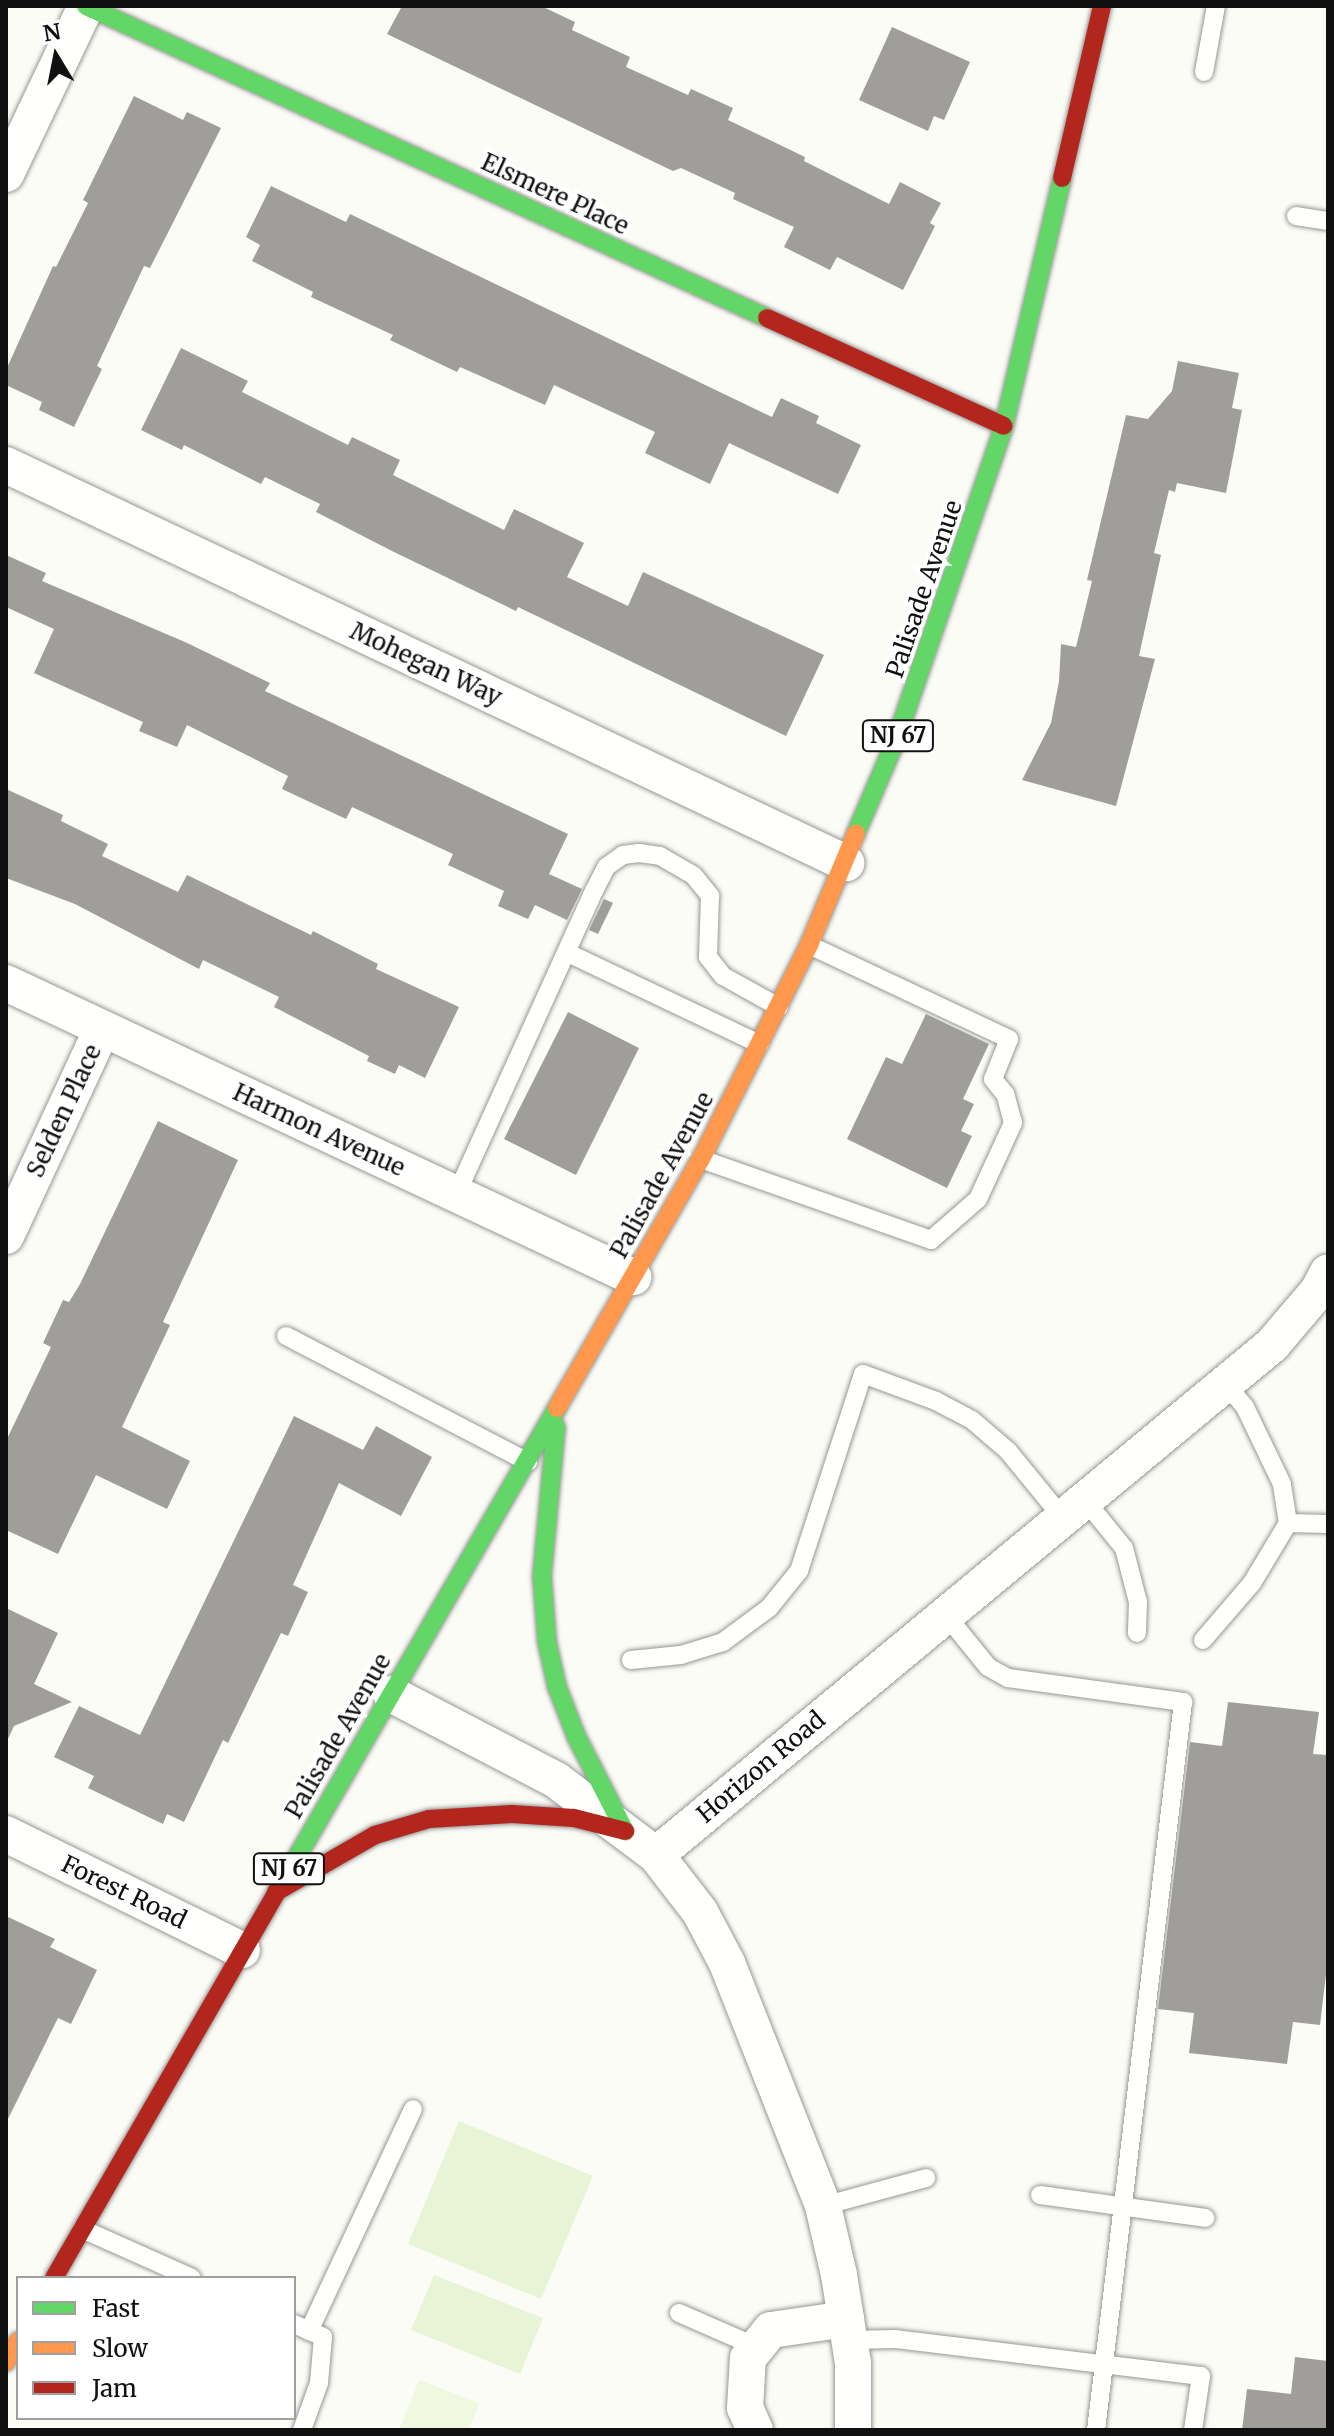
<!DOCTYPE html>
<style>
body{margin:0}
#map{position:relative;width:1334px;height:2436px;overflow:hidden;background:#fcfcf7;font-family:Merriweather,serif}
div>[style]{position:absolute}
.green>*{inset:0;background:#e7f4d5}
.pitch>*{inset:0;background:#f0f8df}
.building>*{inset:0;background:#a09e9b}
.roads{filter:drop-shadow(0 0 2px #969694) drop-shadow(0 0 2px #969694)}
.lane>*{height:18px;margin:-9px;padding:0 9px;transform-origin:9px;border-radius:9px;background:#fffffe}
.street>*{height:36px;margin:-18px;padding:0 18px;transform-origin:18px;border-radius:18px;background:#fffffe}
.fast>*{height:18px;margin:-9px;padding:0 9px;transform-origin:9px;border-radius:9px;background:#63d668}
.slow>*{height:18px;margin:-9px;padding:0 9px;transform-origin:9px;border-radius:9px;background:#ff974d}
.jam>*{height:18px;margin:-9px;padding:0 9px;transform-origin:9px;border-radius:9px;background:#b3261e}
span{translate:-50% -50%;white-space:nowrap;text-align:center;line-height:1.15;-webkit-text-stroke:8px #fff;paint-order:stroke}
.shield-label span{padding:2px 6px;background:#fff;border:2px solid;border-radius:6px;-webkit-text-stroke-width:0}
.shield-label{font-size:22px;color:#101010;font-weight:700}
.street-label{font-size:24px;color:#101010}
.frame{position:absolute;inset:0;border:8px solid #101010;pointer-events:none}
.legend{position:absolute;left:16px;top:2276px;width:280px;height:144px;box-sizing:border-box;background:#fff;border:2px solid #9f9f9f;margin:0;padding:10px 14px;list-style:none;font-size:24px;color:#101010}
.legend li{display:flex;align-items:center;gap:16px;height:40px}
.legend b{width:40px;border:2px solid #9f9f9f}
.north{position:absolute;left:16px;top:16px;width:80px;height:80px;-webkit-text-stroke:6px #fff;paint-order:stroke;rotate:350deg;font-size:22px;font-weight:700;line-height:32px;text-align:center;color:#101010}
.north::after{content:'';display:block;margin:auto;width:28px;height:36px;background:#101010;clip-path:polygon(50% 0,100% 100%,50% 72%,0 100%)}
</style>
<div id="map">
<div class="green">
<div style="clip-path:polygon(459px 2121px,593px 2176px,541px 2299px,408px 2244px)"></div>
<div style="clip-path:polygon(434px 2275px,543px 2318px,520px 2374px,411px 2330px)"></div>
</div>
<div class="pitch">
<div style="clip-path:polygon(419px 2380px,479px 2403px,469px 2430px,399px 2430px)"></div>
</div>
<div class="building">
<div style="clip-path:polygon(402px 6px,541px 6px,575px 22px,572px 30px,630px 57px,626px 67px,688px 95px,691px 89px,733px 108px,728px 120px,805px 157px,804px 161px,889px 204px,900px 182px,941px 203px,930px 223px,935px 226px,903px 290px,837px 257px,830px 270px,784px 247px,794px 227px,733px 199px,735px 193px,681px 168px,673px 171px,387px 34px)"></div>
<div style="clip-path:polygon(892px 27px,970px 62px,944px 120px,934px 116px,928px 131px,859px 100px)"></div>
<div style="clip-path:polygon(134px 96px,183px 120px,187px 112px,221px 128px,150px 268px,144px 266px,97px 366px,102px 369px,74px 427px,39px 410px,42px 402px,6px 385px,6px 370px,53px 266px,56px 267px,88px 203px,83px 200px)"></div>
<div style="clip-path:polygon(271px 186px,346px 222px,350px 214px,772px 417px,781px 398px,819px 416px,816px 423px,861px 445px,838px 494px,729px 443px,710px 484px,645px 453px,655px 432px,554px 385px,545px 405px,460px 367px,457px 372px,390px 340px,393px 335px,311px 297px,313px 292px,252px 261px,260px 245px,246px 237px)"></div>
<div style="clip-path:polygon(181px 348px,248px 381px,242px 392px,348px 445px,352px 437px,400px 460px,393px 475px,504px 530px,514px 509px,584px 543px,567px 577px,628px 606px,643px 572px,824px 655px,786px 736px,518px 607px,516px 611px,392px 551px,316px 512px,320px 504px,265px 477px,261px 484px,184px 445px,182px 450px,141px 430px)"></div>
<div style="clip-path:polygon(1178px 361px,1239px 373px,1232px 408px,1242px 410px,1226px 493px,1177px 483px,1175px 492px,1169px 490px,1154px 553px,1161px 555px,1139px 656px,1155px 659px,1116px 806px,1022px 780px,1051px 723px,1059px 681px,1061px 644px,1076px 647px,1092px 581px,1087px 580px,1126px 415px,1148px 419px,1172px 391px)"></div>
<div style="clip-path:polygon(6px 555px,46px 573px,42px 581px,185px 642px,270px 683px,265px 691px,568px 834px,549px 874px,582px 889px,567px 920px,535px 905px,528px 919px,498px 906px,504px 891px,448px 865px,453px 854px,352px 807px,346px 819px,282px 789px,288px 776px,187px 725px,177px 747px,139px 731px,143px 722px,34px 673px,54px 629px,6px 607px)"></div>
<div style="clip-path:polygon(6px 789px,63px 815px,61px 821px,108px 844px,102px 856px,178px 892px,187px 875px,311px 935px,313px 931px,378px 964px,376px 969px,459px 1007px,425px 1078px,399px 1065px,395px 1074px,367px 1061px,369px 1056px,274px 1007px,279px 997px,203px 960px,199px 969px,75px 904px,6px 878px)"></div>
<div style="clip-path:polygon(604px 899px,613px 903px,598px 934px,589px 930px)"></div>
<div style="clip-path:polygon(568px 1012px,639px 1048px,576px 1175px,504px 1139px)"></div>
<div style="clip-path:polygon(926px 1014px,989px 1044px,963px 1099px,974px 1104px,961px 1131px,972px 1136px,947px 1188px,847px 1139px,886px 1057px,902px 1064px)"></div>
<div style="clip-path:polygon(158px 1121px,238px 1160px,163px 1322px,170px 1325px,122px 1427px,190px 1461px,167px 1509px,96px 1475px,58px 1554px,6px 1530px,6px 1441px,51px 1347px,43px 1343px,63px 1300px,69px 1302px,80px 1284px)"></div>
<div style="clip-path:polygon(294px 1416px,363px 1450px,376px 1426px,432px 1457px,401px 1516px,339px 1483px,293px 1585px,308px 1592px,288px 1636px,281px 1633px,228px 1743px,223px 1740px,184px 1822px,167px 1814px,163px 1824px,88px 1788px,94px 1776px,54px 1757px,79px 1706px,140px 1735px)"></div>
<div style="clip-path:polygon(6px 1608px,58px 1633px,34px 1684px,72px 1702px,14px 1726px,6px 1743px)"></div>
<div style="clip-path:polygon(1228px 1702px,1319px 1712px,1313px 1754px,1328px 1755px,1328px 1958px,1320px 2025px,1293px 2022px,1287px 2064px,1189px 2053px,1194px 2013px,1158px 2009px,1190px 1742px,1222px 1746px)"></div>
<div style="clip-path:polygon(6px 1916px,55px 1939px,50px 1947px,97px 1970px,71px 2024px,58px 2018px,6px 2123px)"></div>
<div style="clip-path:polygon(1295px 2357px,1328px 2361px,1328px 2430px,1242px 2430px,1247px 2389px,1291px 2394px)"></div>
</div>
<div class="roads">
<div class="lane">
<div style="left:1204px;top:72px;width:67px;rotate:-79.7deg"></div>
<div style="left:1296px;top:216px;width:32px;rotate:9deg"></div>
<div style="left:568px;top:953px;width:212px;rotate:25.4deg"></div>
<div style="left:701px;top:1159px;width:244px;rotate:19.4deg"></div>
<div style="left:931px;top:1240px;width:62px;rotate:-41.1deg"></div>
<div style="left:978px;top:1199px;width:84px;rotate:-65.3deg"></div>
<div style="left:1013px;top:1123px;width:30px;rotate:-105deg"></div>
<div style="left:1005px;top:1094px;width:19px;rotate:-129deg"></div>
<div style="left:993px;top:1079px;width:43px;rotate:-68.2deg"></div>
<div style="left:1009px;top:1039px;width:221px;rotate:-154.8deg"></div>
<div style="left:456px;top:1195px;width:334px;rotate:-65.6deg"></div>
<div style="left:594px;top:891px;width:27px;rotate:-63deg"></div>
<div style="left:606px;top:867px;width:21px;rotate:-35deg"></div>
<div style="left:623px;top:855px;width:16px;rotate:-7deg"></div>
<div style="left:639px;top:853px;width:21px;rotate:8deg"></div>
<div style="left:660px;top:856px;width:39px;rotate:30deg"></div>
<div style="left:694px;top:876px;width:26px;rotate:51deg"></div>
<div style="left:710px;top:896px;width:61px;rotate:91.9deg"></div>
<div style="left:708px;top:957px;width:24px;rotate:52deg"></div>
<div style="left:723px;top:976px;width:64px;rotate:29deg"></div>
<div style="left:286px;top:1336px;width:273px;rotate:27.5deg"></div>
<div style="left:1084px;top:1499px;width:63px;rotate:50.8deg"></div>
<div style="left:1124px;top:1548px;width:56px;rotate:75.5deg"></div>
<div style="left:1138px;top:1602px;width:31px;rotate:92deg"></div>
<div style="left:1288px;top:1523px;width:40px;rotate:1.4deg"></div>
<div style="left:945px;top:1614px;width:68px;rotate:50.9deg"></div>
<div style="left:988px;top:1667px;width:23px;rotate:29deg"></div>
<div style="left:1008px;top:1678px;width:177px;rotate:7.8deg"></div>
<div style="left:1183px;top:1702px;width:733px;rotate:96.81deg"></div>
<div style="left:1203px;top:1640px;width:75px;rotate:-49.3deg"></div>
<div style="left:1252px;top:1583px;width:70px;rotate:-59deg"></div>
<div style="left:1288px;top:1523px;width:39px;rotate:-99deg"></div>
<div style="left:1282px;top:1484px;width:85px;rotate:-115.7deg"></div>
<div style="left:1245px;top:1407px;width:30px;rotate:-130deg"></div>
<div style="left:631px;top:1660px;width:50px;rotate:-5.7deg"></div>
<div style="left:681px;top:1655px;width:44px;rotate:-17.2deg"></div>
<div style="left:723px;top:1642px;width:57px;rotate:-36.5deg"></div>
<div style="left:769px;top:1608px;width:48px;rotate:-51deg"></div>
<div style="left:799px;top:1571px;width:207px;rotate:-72deg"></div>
<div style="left:863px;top:1374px;width:78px;rotate:20.3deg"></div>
<div style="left:936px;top:1401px;width:41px;rotate:27.8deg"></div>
<div style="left:972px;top:1420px;width:48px;rotate:40.7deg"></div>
<div style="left:1008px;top:1451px;width:85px;rotate:50.7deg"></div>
<div style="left:1040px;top:2195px;width:167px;rotate:7.9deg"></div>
<div style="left:823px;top:2206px;width:107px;rotate:-15.2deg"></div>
<div style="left:82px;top:2229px;width:120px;rotate:24deg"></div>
<div style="left:679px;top:2313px;width:85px;rotate:23.6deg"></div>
<div style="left:294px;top:2324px;width:32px;rotate:24deg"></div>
<div style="left:323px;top:2337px;width:46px;rotate:95deg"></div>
<div style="left:319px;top:2383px;width:50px;rotate:109.9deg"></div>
<div style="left:309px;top:2331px;width:245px;rotate:-64.9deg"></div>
<div style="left:849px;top:2340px;width:46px;rotate:-1.2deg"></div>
<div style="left:895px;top:2339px;width:308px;rotate:6.9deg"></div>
<div style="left:1201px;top:2376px;width:55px;rotate:98.4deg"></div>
</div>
<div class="street">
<div style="left:6px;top:174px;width:186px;rotate:-64.5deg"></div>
<div style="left:6px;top:465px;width:930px;rotate:25.35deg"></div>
<div style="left:6px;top:983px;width:693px;rotate:25.12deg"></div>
<div style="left:6px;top:1236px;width:228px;rotate:-65.1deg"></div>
<div style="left:391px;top:1694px;width:186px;rotate:27.5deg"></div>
<div style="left:556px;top:1780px;width:125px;rotate:36.9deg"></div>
<div style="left:656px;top:1855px;width:72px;rotate:52.3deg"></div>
<div style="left:700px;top:1912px;width:58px;rotate:62.1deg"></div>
<div style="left:727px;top:1963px;width:261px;rotate:68.4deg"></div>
<div style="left:823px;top:2206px;width:71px;rotate:76.9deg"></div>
<div style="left:839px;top:2275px;width:89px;rotate:81deg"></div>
<div style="left:853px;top:2363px;width:67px;rotate:90deg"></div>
<div style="left:6px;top:1834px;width:263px;rotate:26.2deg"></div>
<div style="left:656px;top:1855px;width:800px;rotate:-39.62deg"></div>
<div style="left:1272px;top:1345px;width:71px;rotate:-49.6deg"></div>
<div style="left:1318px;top:1291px;width:21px;rotate:-62deg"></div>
<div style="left:755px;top:2430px;width:24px;rotate:-114deg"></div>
<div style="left:745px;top:2408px;width:50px;rotate:-86.6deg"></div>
<div style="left:748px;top:2358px;width:14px;rotate:-51deg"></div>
<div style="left:757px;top:2347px;width:22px;rotate:-51deg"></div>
<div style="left:771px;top:2330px;width:76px;rotate:-8.3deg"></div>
</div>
<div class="fast">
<div style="left:86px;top:6px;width:749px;rotate:24.61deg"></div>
<div style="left:856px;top:833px;width:101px;rotate:-66.7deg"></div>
<div style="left:896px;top:740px;width:332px;rotate:-71deg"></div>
<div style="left:1004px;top:426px;width:255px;rotate:-76.8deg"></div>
<div style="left:556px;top:1427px;width:150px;rotate:95.4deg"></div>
<div style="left:542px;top:1576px;width:66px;rotate:85.7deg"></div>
<div style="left:547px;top:1642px;width:46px;rotate:77.5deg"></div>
<div style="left:557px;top:1687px;width:55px;rotate:68.6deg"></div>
<div style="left:577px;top:1738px;width:105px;rotate:62.7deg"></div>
<div style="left:282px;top:1883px;width:549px;rotate:-59.93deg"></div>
</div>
<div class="slow">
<div style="left:557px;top:1408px;width:288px;rotate:-60deg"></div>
<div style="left:701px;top:1159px;width:240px;rotate:-63.2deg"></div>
<div style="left:809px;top:945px;width:121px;rotate:-67.2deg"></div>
<div style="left:6px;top:2362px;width:24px;rotate:-60deg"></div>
</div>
<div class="jam">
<div style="left:1062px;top:178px;width:177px;rotate:-76.9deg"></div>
<div style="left:767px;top:318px;width:260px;rotate:24.5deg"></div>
<div style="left:276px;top:1892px;width:114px;rotate:-29.9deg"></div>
<div style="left:375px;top:1835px;width:56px;rotate:-16.5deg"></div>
<div style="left:429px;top:1819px;width:83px;rotate:-3.4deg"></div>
<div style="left:512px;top:1814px;width:62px;rotate:3.7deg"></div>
<div style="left:574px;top:1818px;width:53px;rotate:14.3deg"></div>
<div style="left:54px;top:2278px;width:456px;rotate:-60deg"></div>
</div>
</div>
<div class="shield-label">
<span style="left:898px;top:736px">NJ 67</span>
<span style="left:289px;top:1869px">NJ 67</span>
</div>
<div class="street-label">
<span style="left:555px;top:194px;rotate:25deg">Elsmere Place</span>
<span style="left:924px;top:589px;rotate:-71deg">Palisade Avenue</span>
<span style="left:426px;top:664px;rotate:25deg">Mohegan Way</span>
<span style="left:64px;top:1111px;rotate:-65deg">Selden Place</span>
<span style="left:319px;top:1130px;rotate:25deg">Harmon Avenue</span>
<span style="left:662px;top:1175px;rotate:-61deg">Palisade Avenue</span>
<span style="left:338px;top:1736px;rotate:-60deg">Palisade Avenue</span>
<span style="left:761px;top:1767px;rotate:-40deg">Horizon Road</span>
<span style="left:124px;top:1892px;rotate:26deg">Forest Road</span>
</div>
<div class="frame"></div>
<ul class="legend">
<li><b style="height:10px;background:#63d668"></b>Fast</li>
<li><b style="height:10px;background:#ff974d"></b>Slow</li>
<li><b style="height:10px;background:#b3261e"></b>Jam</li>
</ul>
<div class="north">N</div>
</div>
